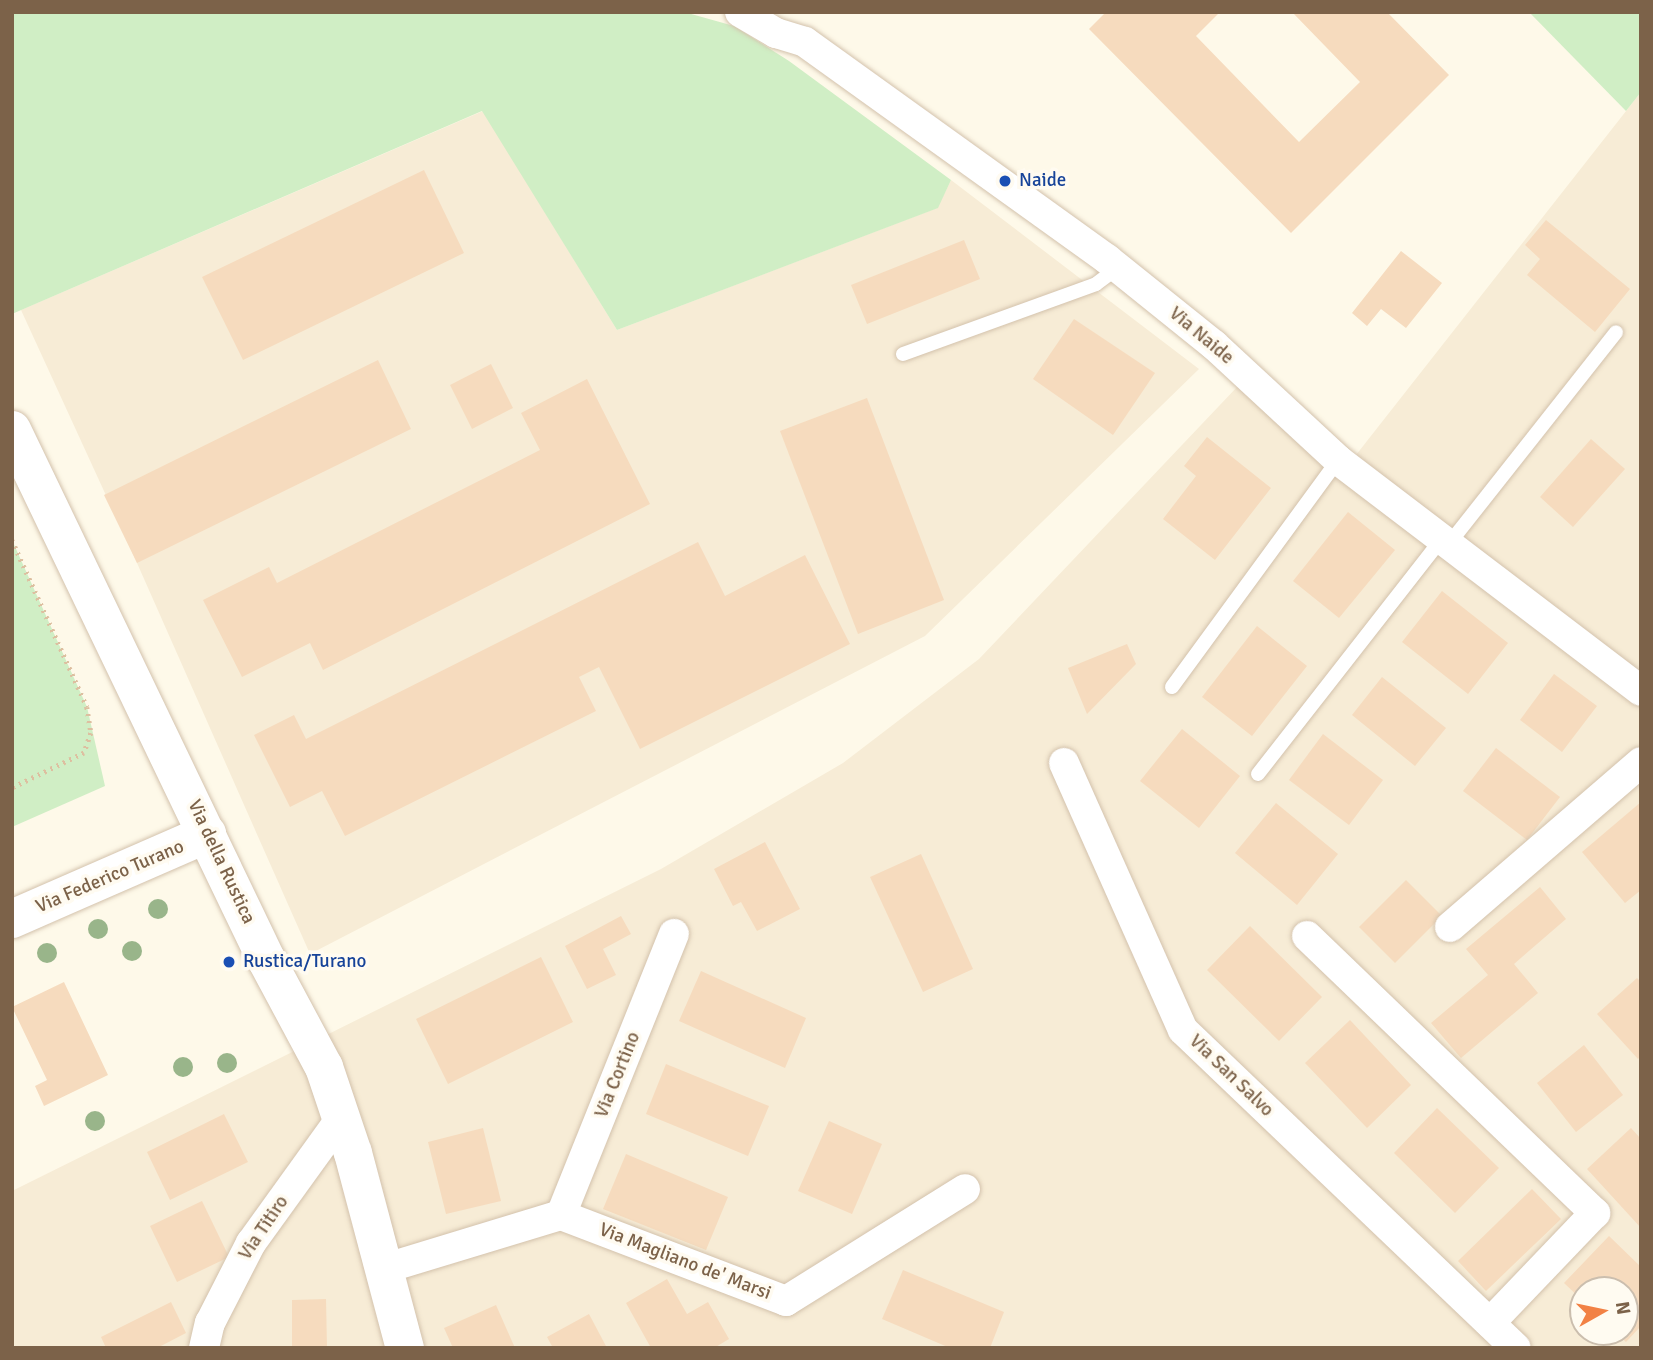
<!DOCTYPE html>
<style>
body{margin:0}
#map{position:relative;width:1653px;height:1360px;overflow:hidden;background:#fef9e9;font-family:Signika,sans-serif}
div>[style]{position:absolute}
.residential>*{inset:0;background:#f7ecd6}
.green>*{inset:0;background:#d0eec5}
.building>*{inset:0;background:#f6dbbe}
.path>*{height:4.5px;margin-top:-2.25px;transform-origin:0;background:repeating-linear-gradient(90deg,#ddbfa0 0 2px,transparent 0 7px)}
.roads{filter:drop-shadow(0 0 2px #d3c2ac) drop-shadow(0 0 2px #d3c2ac)}
.lane>*{height:14px;margin:-7px;padding:0 7px;transform-origin:7px;border-radius:7px;background:#fff}
.street>*{height:30px;margin:-15px;padding:0 15px;transform-origin:15px;border-radius:15px;background:#fff}
.secondary>*{height:38px;margin:-19px;padding:0 19px;transform-origin:19px;border-radius:19px;background:#fff}
.trees>*{width:20px;height:20px;margin:-10px;border-radius:50%;background:#99b58a}
.dots>*{width:19px;height:19px;translate:-50% -50%;box-sizing:border-box;border:4px solid #fffbf1;border-radius:50%}
span{translate:-50% -50%;white-space:nowrap;text-align:center;line-height:1.15;-webkit-text-stroke:7px #fffbf1;paint-order:stroke}
.transit-label{font-size:19px;color:#164399}
.left{translate:0 -50%;text-align:left}
.street-label{font-size:19px;color:#7c6249}
.frame{position:absolute;inset:0;border:14px solid #7c6249;pointer-events:none}
.north{position:absolute;left:1569px;top:1276px;width:70px;height:70px;box-sizing:border-box;background:#fffbf1;border:2px solid #cbbeae;border-radius:50%;rotate:81deg;font-size:19px;font-weight:700;line-height:28px;text-align:center;color:#7c6249}
.north::after{content:'';display:block;margin:auto;width:24px;height:32px;background:#f28144;clip-path:polygon(50% 0,100% 100%,50% 72%,0 100%)}
</style>
<div id="map">
<div class="residential">
<div style="clip-path:polygon(evenodd,1641px 92px,1641px 1348px,12px 1348px,12px 1191px,661px 869px,843px 763px,979px 659px,1256px 367px,1356px 455px,1641px 92px,1583px 1290px,1625px 1290px,1625px 1332px,1583px 1332px,1583px 1290px)"></div>
<div style="clip-path:polygon(483px 111px,617px 330px,937px 208px,951px 180px,1199px 369px,925px 636px,310px 954px,137px 563px,21px 310px)"></div>
</div>
<div class="green">
<div style="clip-path:polygon(12px 12px,684px 12px,734px 26px,789px 61px,951px 180px,938px 208px,617px 330px,482px 111px,12px 314px)"></div>
<div style="clip-path:polygon(1529px 12px,1641px 12px,1641px 92px,1626px 111px)"></div>
<div style="clip-path:polygon(12px 540px,87px 707px,105px 786px,12px 827px)"></div>
</div>
<div class="building">
<div style="clip-path:polygon(1106px 12px,1220px 12px,1196px 36px,1299px 142px,1360px 82px,1292px 12px,1387px 12px,1449px 75px,1291px 233px,1089px 29px)"></div>
<div style="clip-path:polygon(424px 170px,464px 253px,243px 360px,202px 277px)"></div>
<div style="clip-path:polygon(1546px 220px,1630px 289px,1595px 332px,1527px 275px,1540px 259px,1525px 245px)"></div>
<div style="clip-path:polygon(964px 240px,980px 279px,867px 324px,851px 285px)"></div>
<div style="clip-path:polygon(1401px 251px,1442px 283px,1406px 328px,1381px 309px,1367px 326px,1352px 313px)"></div>
<div style="clip-path:polygon(1074px 319px,1155px 373px,1113px 435px,1033px 379px)"></div>
<div style="clip-path:polygon(378px 360px,411px 429px,137px 563px,104px 495px)"></div>
<div style="clip-path:polygon(491px 364px,513px 408px,472px 429px,450px 385px)"></div>
<div style="clip-path:polygon(587px 379px,650px 504px,323px 670px,310px 643px,242px 677px,203px 600px,269px 567px,277px 583px,540px 450px,521px 413px)"></div>
<div style="clip-path:polygon(867px 398px,944px 600px,858px 634px,780px 431px)"></div>
<div style="clip-path:polygon(1207px 437px,1271px 488px,1215px 560px,1163px 519px,1196px 476px,1184px 466px)"></div>
<div style="clip-path:polygon(1591px 439px,1625px 469px,1573px 527px,1540px 497px)"></div>
<div style="clip-path:polygon(1348px 512px,1395px 550px,1339px 618px,1293px 581px)"></div>
<div style="clip-path:polygon(698px 542px,725px 596px,805px 555px,850px 644px,640px 749px,599px 667px,579px 677px,596px 711px,345px 836px,322px 791px,290px 807px,254px 735px,294px 715px,306px 739px)"></div>
<div style="clip-path:polygon(1442px 591px,1508px 643px,1468px 694px,1402px 642px)"></div>
<div style="clip-path:polygon(1257px 626px,1307px 666px,1252px 736px,1202px 697px)"></div>
<div style="clip-path:polygon(1127px 644px,1136px 664px,1087px 714px,1068px 668px)"></div>
<div style="clip-path:polygon(1554px 674px,1597px 706px,1562px 752px,1520px 720px)"></div>
<div style="clip-path:polygon(1382px 677px,1446px 728px,1415px 766px,1352px 715px)"></div>
<div style="clip-path:polygon(1182px 729px,1240px 776px,1199px 828px,1140px 781px)"></div>
<div style="clip-path:polygon(1323px 734px,1383px 780px,1349px 825px,1289px 780px)"></div>
<div style="clip-path:polygon(1496px 748px,1560px 797px,1527px 840px,1463px 791px)"></div>
<div style="clip-path:polygon(1641px 802px,1641px 890px,1625px 903px,1582px 852px)"></div>
<div style="clip-path:polygon(1276px 803px,1338px 854px,1297px 905px,1235px 853px)"></div>
<div style="clip-path:polygon(765px 842px,800px 909px,757px 931px,741px 902px,733px 906px,714px 869px)"></div>
<div style="clip-path:polygon(921px 854px,973px 969px,923px 992px,870px 877px)"></div>
<div style="clip-path:polygon(1406px 880px,1442px 916px,1395px 963px,1359px 927px)"></div>
<div style="clip-path:polygon(1540px 887px,1566px 919px,1514px 964px,1538px 993px,1461px 1058px,1431px 1023px,1488px 975px,1466px 949px)"></div>
<div style="clip-path:polygon(621px 916px,631px 934px,603px 949px,616px 975px,587px 989px,565px 946px)"></div>
<div style="clip-path:polygon(1250px 926px,1322px 997px,1279px 1041px,1207px 970px)"></div>
<div style="clip-path:polygon(541px 957px,573px 1022px,448px 1084px,416px 1019px)"></div>
<div style="clip-path:polygon(701px 971px,806px 1018px,785px 1068px,679px 1021px)"></div>
<div style="clip-path:polygon(1637px 978px,1641px 982px,1641px 1056px,1638px 1059px,1597px 1014px)"></div>
<div style="clip-path:polygon(64px 982px,108px 1075px,44px 1106px,35px 1086px,47px 1080px,12px 1007px)"></div>
<div style="clip-path:polygon(1350px 1020px,1411px 1085px,1367px 1128px,1305px 1063px)"></div>
<div style="clip-path:polygon(1584px 1045px,1623px 1095px,1576px 1132px,1537px 1083px)"></div>
<div style="clip-path:polygon(666px 1064px,769px 1106px,748px 1156px,646px 1114px)"></div>
<div style="clip-path:polygon(1437px 1108px,1499px 1168px,1455px 1213px,1394px 1153px)"></div>
<div style="clip-path:polygon(224px 1114px,248px 1162px,170px 1200px,147px 1152px)"></div>
<div style="clip-path:polygon(829px 1121px,882px 1144px,852px 1214px,798px 1191px)"></div>
<div style="clip-path:polygon(483px 1128px,501px 1201px,446px 1214px,428px 1142px)"></div>
<div style="clip-path:polygon(1631px 1128px,1641px 1139px,1641px 1228px,1587px 1169px)"></div>
<div style="clip-path:polygon(626px 1154px,728px 1197px,706px 1250px,603px 1209px)"></div>
<div style="clip-path:polygon(1532px 1189px,1561px 1219px,1486px 1291px,1458px 1261px)"></div>
<div style="clip-path:polygon(202px 1201px,229px 1257px,177px 1282px,150px 1226px)"></div>
<div style="clip-path:polygon(1609px 1236px,1641px 1267px,1641px 1326px,1626px 1342px,1615px 1332px,1625px 1332px,1625px 1290px,1583px 1290px,1583px 1301px,1564px 1283px)"></div>
<div style="clip-path:polygon(903px 1270px,1004px 1312px,990px 1348px,950px 1348px,882px 1319px)"></div>
<div style="clip-path:polygon(667px 1279px,687px 1314px,708px 1302px,729px 1339px,714px 1348px,651px 1348px,626px 1303px)"></div>
<div style="clip-path:polygon(326px 1299px,327px 1348px,292px 1348px,292px 1300px)"></div>
<div style="clip-path:polygon(171px 1302px,186px 1333px,157px 1348px,106px 1348px,101px 1337px)"></div>
<div style="clip-path:polygon(496px 1305px,515px 1348px,453px 1348px,444px 1328px)"></div>
<div style="clip-path:polygon(589px 1314px,607px 1348px,553px 1348px,547px 1337px)"></div>
</div>
<div class="path">
<div style="left:12px;top:540px;width:183px;rotate:65.8deg"></div>
<div style="left:87px;top:707px;width:26px;rotate:81deg"></div>
<div style="left:91px;top:733px;width:21px;rotate:109deg"></div>
<div style="left:84px;top:753px;width:80px;rotate:154.1deg"></div>
</div>
<div class="roads">
<div class="lane">
<div style="left:903px;top:354px;width:205px;rotate:-19.9deg"></div>
<div style="left:1096px;top:284px;width:26px;rotate:-37deg"></div>
<div style="left:1448px;top:545px;width:271px;rotate:-51.7deg"></div>
<div style="left:1172px;top:687px;width:281px;rotate:-53.8deg"></div>
<div style="left:1258px;top:774px;width:297px;rotate:-52deg"></div>
</div>
<div class="street">
<div style="left:740px;top:12px;width:42px;rotate:30.3deg"></div>
<div style="left:776px;top:33px;width:30px;rotate:17deg"></div>
<div style="left:805px;top:42px;width:372px;rotate:35.7deg"></div>
<div style="left:1107px;top:259px;width:137px;rotate:38.8deg"></div>
<div style="left:1214px;top:345px;width:169px;rotate:42.8deg"></div>
<div style="left:1338px;top:460px;width:381px;rotate:37.3deg"></div>
<div style="left:1064px;top:763px;width:292px;rotate:66deg"></div>
<div style="left:1183px;top:1030px;width:460px;rotate:43.7deg"></div>
<div style="left:1450px;top:927px;width:252px;rotate:-40.8deg"></div>
<div style="left:1307px;top:936px;width:400px;rotate:43.9deg"></div>
<div style="left:1595px;top:1213px;width:152px;rotate:133.7deg"></div>
<div style="left:561px;top:1215px;width:303px;rotate:-68.1deg"></div>
<div style="left:383px;top:1269px;width:186px;rotate:-16.9deg"></div>
<div style="left:561px;top:1215px;width:241px;rotate:20.9deg"></div>
<div style="left:786px;top:1301px;width:211px;rotate:-32deg"></div>
<div style="left:204px;top:1348px;width:26px;rotate:-77deg"></div>
<div style="left:210px;top:1323px;width:90px;rotate:-62.9deg"></div>
<div style="left:251px;top:1243px;width:155px;rotate:-54.2deg"></div>
</div>
<div class="secondary">
<div style="left:12px;top:430px;width:587px;rotate:64.35deg"></div>
<div style="left:266px;top:959px;width:123px;rotate:61.8deg"></div>
<div style="left:324px;top:1067px;width:91px;rotate:71.4deg"></div>
<div style="left:353px;top:1153px;width:202px;rotate:75.1deg"></div>
<div style="left:12px;top:919px;width:213px;rotate:-23.6deg"></div>
</div>
</div>
<div class="trees">
<div style="left:158px;top:909px"></div>
<div style="left:98px;top:929px"></div>
<div style="left:132px;top:951px"></div>
<div style="left:47px;top:953px"></div>
<div style="left:227px;top:1063px"></div>
<div style="left:183px;top:1067px"></div>
<div style="left:95px;top:1121px"></div>
</div>
<div class="dots">
<div style="left:1005px;top:181px;background:#1a4fb4"></div>
<div style="left:229px;top:962px;background:#1a4fb4"></div>
</div>
<div class="transit-label">
<span class="left" style="left:1019px;top:181px">Naide</span>
<span class="left" style="left:243px;top:962px">Rustica/Turano</span>
</div>
<div class="street-label">
<span style="left:1201px;top:336px;rotate:40deg">Via Naide</span>
<span style="left:221px;top:862px;rotate:65deg">Via della Rustica</span>
<span style="left:110px;top:877px;rotate:-23deg">Via Federico Turano</span>
<span style="left:618px;top:1075px;rotate:-68deg">Via Cortino</span>
<span style="left:1231px;top:1076px;rotate:44deg">Via San Salvo</span>
<span style="left:264px;top:1228px;rotate:-56deg">Via Titiro</span>
<span style="left:685px;top:1262px;rotate:21deg">Via Magliano de' Marsi</span>
</div>
<div class="frame"></div>
<div class="north">N</div>
</div>
